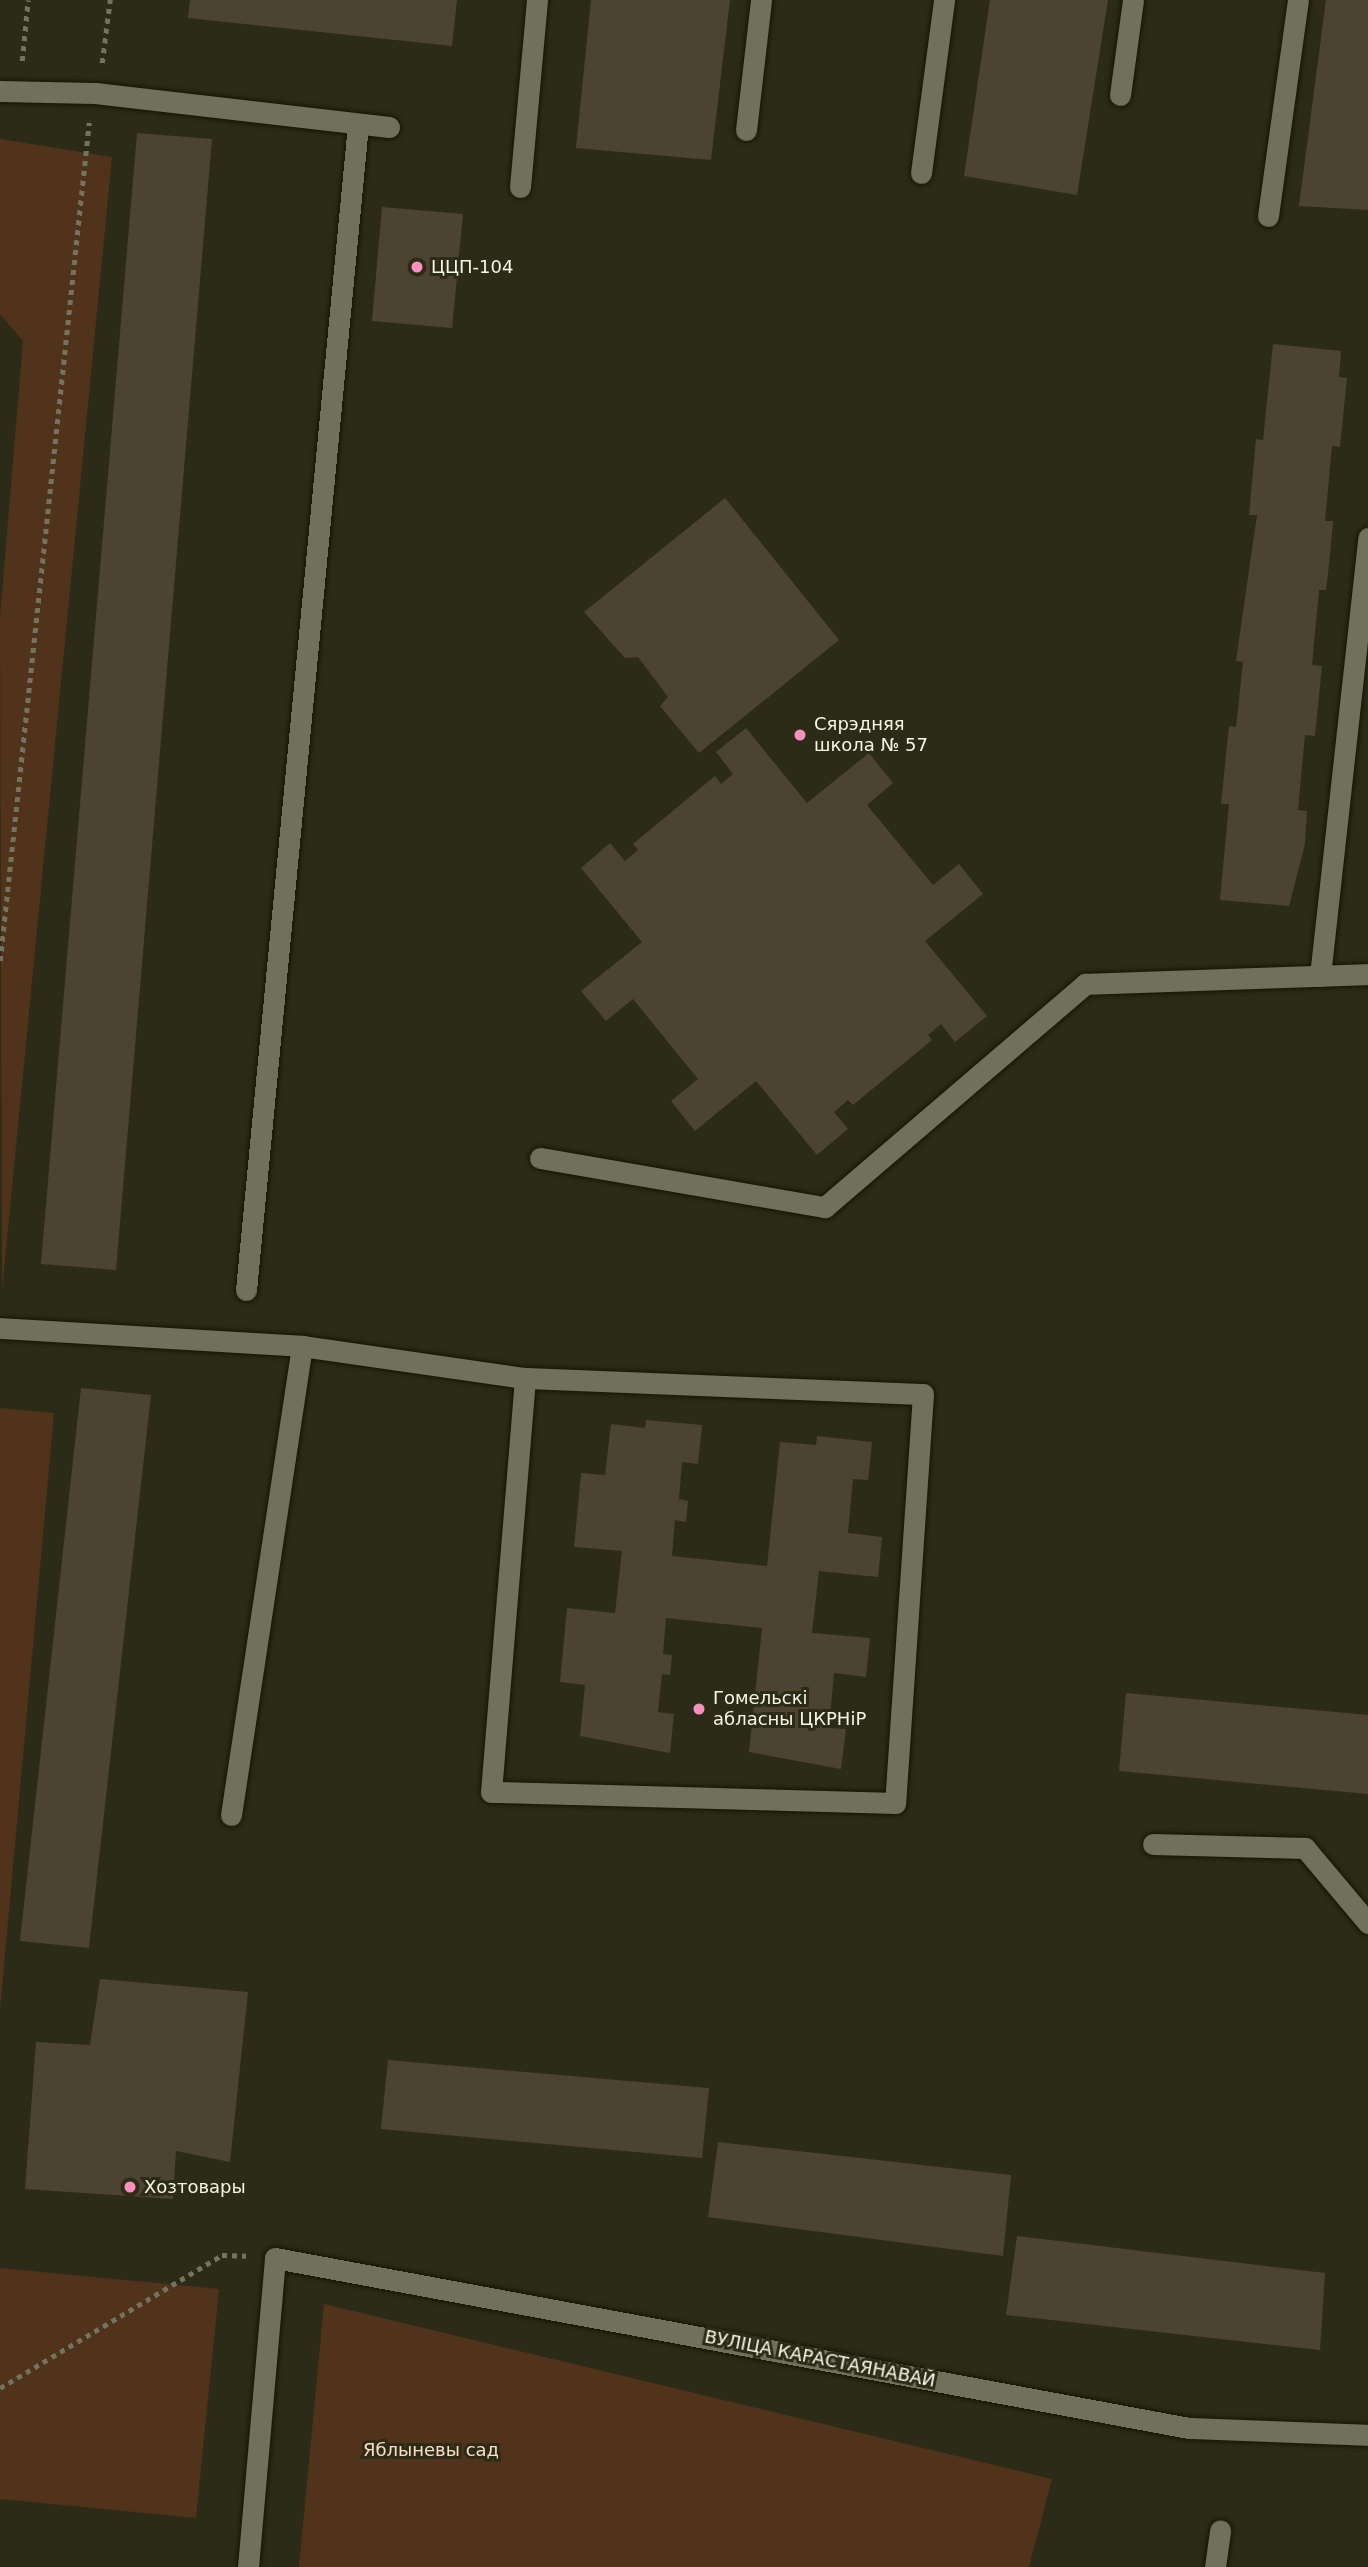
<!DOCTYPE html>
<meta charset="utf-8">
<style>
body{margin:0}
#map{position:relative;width:1368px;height:2567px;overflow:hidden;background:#2c2b18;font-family:"DejaVu Sans",sans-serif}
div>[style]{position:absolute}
.green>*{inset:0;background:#50331a}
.building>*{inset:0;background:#4d4331}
.path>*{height:4.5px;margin-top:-2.25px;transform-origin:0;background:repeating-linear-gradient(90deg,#737362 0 5px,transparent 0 10px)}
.roads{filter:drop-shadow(0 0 2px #151403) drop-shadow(0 0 2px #151403)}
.minor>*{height:21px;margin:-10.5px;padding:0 10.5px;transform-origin:10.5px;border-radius:10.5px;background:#71705b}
.dots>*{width:19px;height:19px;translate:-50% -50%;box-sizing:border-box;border:4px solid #2c2b18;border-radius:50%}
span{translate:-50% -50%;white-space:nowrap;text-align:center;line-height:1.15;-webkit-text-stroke:6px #2c2b18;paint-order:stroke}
.poi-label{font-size:18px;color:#f5f5e8}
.left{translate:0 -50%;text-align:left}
.street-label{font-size:18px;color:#f5f5e8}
.park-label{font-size:18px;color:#fbddc5}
</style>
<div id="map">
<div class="green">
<div style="clip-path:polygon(0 139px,112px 157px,2px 1291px,0 617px,23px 341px,0 314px)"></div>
<div style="clip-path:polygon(0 1408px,54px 1413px,0 2011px)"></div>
<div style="clip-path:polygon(0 2268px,219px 2289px,196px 2518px,0 2499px)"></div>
<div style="clip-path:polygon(324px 2304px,1052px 2479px,1029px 2567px,299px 2567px)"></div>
</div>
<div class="building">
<div style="clip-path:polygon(190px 0,457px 0,452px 46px,188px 18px)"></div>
<div style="clip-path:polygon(591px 0,730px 0,711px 160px,576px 148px)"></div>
<div style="clip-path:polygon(990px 0,1108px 0,1077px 195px,964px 176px)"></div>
<div style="clip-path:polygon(1326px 0,1368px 0,1368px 210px,1299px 206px)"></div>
<div style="clip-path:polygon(137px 133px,212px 139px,116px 1270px,41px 1264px)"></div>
<div style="clip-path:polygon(382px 207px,463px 214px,452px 328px,372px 321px)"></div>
<div style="clip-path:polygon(1273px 344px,1341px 351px,1339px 377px,1347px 378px,1340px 447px,1332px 446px,1325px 521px,1333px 521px,1330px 556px,1326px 590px,1319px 590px,1312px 665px,1322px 666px,1315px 736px,1305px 735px,1298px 810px,1307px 811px,1305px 844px,1289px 906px,1220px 900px,1229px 804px,1221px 804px,1229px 726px,1236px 727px,1243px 662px,1236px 661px,1257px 515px,1249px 515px,1256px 439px,1263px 440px)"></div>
<div style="clip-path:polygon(725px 498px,839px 640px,699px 753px,660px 706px,668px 697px,638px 657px,625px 658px,584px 612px)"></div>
<div style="clip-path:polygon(746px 728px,807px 803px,869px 753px,893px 783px,867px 805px,933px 885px,959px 864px,983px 894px,925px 941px,987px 1016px,955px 1042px,941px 1024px,928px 1035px,932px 1040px,853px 1105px,848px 1100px,834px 1112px,848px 1129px,817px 1155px,756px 1081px,695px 1131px,671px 1101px,698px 1079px,633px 999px,606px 1021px,581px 991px,642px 942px,581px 868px,610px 843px,625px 861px,638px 850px,633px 844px,715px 776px,721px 784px,733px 774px,716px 752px)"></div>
<div style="clip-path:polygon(81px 1388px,151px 1395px,89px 1948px,20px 1941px)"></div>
<div style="clip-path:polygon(646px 1420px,702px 1425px,698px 1464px,682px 1462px,679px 1499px,688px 1501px,686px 1522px,675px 1520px,672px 1556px,767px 1566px,780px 1442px,816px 1445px,817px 1436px,872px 1442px,868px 1480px,853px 1479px,848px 1533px,882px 1537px,878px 1577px,819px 1571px,812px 1633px,870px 1638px,866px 1677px,834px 1673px,829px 1728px,846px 1729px,841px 1769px,749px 1752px,762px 1628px,666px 1618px,663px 1654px,672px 1655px,670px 1675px,662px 1674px,658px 1712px,674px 1714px,670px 1753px,580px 1736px,585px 1685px,560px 1682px,567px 1608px,615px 1613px,622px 1551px,574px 1547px,581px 1473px,605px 1475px,611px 1424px,645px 1428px)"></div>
<div style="clip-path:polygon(1126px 1693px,1368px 1715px,1368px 1794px,1119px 1771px)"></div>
<div style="clip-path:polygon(100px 1979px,248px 1992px,230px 2162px,176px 2151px,173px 2199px,25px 2189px,36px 2042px,90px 2045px)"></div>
<div style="clip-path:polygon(388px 2060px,709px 2088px,702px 2158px,381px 2129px)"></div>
<div style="clip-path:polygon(718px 2142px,1011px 2175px,1003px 2256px,708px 2217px)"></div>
<div style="clip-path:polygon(1017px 2236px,1325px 2273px,1320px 2350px,1006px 2315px)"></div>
</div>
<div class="path">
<div style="left:22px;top:61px;width:61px;rotate:-84.4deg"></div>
<div style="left:102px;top:63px;width:64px;rotate:-82.8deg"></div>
<div style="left:0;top:961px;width:843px;rotate:-83.94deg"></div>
<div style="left:0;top:2388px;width:259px;rotate:-30.9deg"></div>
<div style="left:222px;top:2255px;width:24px;rotate:2deg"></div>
</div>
<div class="roads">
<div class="minor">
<div style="left:0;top:91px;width:95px;rotate:1.2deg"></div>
<div style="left:95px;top:93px;width:296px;rotate:6.6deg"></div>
<div style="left:1120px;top:95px;width:96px;rotate:-82.2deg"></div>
<div style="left:746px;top:130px;width:131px;rotate:-83.4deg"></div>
<div style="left:921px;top:173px;width:175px;rotate:-82.4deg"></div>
<div style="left:520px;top:187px;width:188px;rotate:-84.8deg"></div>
<div style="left:1268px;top:216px;width:218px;rotate:-82.1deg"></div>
<div style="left:1320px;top:976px;width:441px;rotate:-83.7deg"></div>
<div style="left:540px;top:1158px;width:289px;rotate:9.8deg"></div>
<div style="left:825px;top:1207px;width:343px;rotate:-40.6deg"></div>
<div style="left:1085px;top:984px;width:283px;rotate:-2deg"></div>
<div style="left:246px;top:1290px;width:1171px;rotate:-84.51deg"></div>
<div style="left:0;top:1328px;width:303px;rotate:3.4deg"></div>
<div style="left:302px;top:1346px;width:225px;rotate:8.2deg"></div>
<div style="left:525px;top:1378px;width:398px;rotate:2.3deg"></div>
<div style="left:923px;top:1394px;width:410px;rotate:93.9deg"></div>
<div style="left:895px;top:1803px;width:404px;rotate:-178.4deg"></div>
<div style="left:491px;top:1792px;width:415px;rotate:-85.3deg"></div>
<div style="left:231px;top:1815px;width:474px;rotate:-81.4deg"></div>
<div style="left:1153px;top:1844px;width:152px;rotate:1.5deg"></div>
<div style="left:1305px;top:1848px;width:98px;rotate:50deg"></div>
<div style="left:248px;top:2567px;width:310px;rotate:-85deg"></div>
<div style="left:275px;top:2258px;width:930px;rotate:10.54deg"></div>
<div style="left:1189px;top:2428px;width:179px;rotate:2.2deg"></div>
<div style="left:1215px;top:2567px;width:37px;rotate:-82deg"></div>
</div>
</div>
<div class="dots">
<div style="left:417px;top:267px;background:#fc8fc1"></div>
<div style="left:800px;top:735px;background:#fc8fc1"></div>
<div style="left:699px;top:1709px;background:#fc8fc1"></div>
<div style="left:130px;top:2187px;background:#fc8fc1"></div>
</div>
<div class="poi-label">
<span class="left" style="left:431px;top:267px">ЦЦП-104</span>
<span class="left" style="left:814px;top:735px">Сярэдняя<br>школа № 57</span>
<span class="left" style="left:713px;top:1709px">Гомельскі<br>абласны ЦКРНіР</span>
<span class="left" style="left:144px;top:2187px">Хозтовары</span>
</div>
<div class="street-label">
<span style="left:820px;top:2359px;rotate:11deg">ВУЛІЦА КАРАСТАЯНАВАЙ</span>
</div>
<div class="park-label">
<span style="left:431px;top:2450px">Яблыневы сад</span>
</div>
</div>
